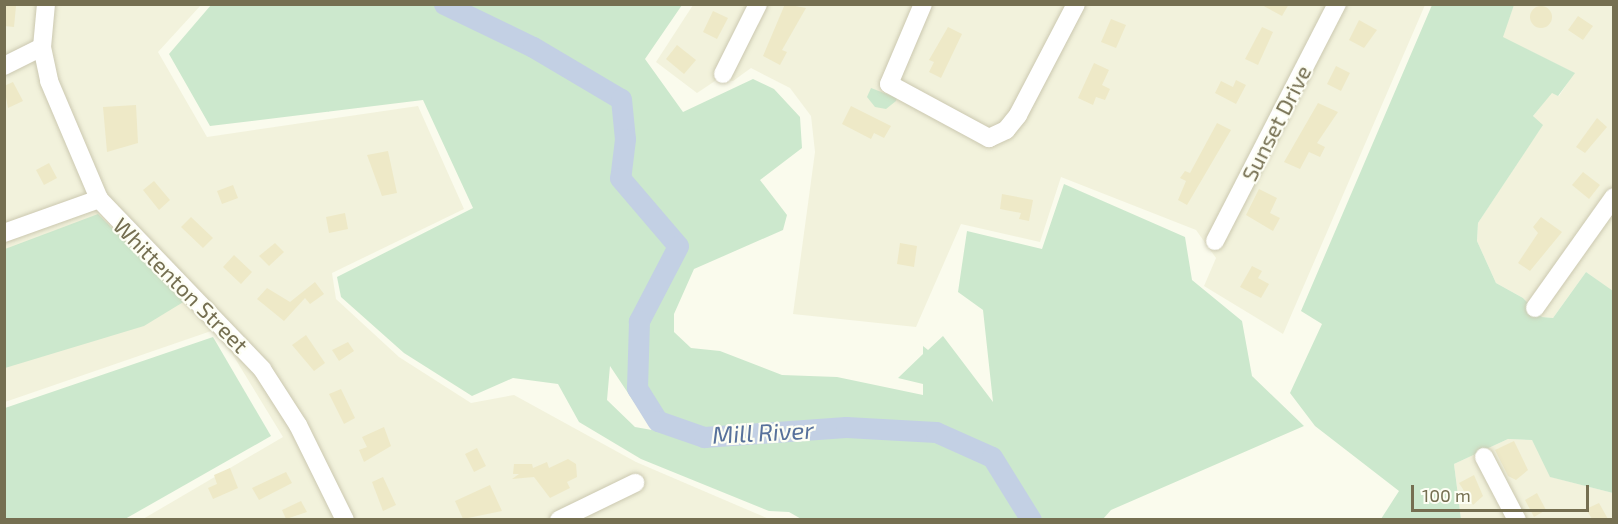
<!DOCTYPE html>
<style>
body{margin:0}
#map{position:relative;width:1618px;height:524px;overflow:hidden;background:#fafbed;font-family:"Exo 2",sans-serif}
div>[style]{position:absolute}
.residential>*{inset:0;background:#f2f2dc}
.green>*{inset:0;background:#cce8cd}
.river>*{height:21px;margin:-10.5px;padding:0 10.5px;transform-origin:10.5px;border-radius:10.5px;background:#c3d0e4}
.building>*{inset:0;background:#eee9c7}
.round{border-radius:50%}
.roads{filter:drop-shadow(0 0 2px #cbc8b0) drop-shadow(0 0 2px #cbc8b0)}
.minor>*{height:18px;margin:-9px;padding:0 9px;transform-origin:9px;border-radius:9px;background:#fff}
span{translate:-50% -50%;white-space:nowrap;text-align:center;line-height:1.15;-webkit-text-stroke:4.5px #fdfef4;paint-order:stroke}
.street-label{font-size:22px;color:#756f51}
.water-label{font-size:24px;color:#57719b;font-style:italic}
.frame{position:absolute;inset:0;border:6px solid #756f51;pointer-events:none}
.scale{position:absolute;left:1411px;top:485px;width:178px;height:27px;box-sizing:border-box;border:3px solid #756f51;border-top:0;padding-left:8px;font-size:18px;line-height:21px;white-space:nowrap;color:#756f51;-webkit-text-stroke:4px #fdfef4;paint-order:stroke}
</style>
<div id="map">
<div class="residential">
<div style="clip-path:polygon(5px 5px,201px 5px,158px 52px,207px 137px,418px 106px,464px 209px,332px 273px,336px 299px,399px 357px,471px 403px,514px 395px,636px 462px,769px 519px,143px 519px,283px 437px,217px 329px,5px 402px)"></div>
<div style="clip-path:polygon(693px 5px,1425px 5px,1283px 334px,1204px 286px,1216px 258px,1196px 230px,1061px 177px,1040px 242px,961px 224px,916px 327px,793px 314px,815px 152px,811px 116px,790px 88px,751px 68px,733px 81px,718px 79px,697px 93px,656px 62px)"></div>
<div style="clip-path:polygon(1514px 5px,1613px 5px,1613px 292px,1586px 272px,1553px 318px,1542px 317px,1523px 298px,1496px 283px,1477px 241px,1478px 223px,1542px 126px,1533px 116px,1552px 92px,1559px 96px,1574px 73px,1502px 37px)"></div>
<div style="clip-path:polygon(1508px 439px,1532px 440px,1551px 477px,1613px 493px,1613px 519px,1461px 519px,1454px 464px)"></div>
</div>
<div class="green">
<div style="clip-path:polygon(evenodd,211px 5px,682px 5px,645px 59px,683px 112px,753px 79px,774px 89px,800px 117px,802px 148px,760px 180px,787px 215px,783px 230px,694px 269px,674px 314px,674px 332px,691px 348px,720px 351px,782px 375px,837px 377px,923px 395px,923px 384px,898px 378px,923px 354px,923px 346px,928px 350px,943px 336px,993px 402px,983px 310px,958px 292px,967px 231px,1042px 249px,1064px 184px,1185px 237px,1192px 280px,1242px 321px,1252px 376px,1304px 426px,1111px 510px,1103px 519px,803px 520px,789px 512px,769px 511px,641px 459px,579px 422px,558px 384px,513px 378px,472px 396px,404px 353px,341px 297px,337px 277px,473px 208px,423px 100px,210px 126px,169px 54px,211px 5px,610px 366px,634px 402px,680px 435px,635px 427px,607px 400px,610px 366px)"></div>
<div style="clip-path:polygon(1432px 5px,1514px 5px,1503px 37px,1575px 73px,1558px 96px,1552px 93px,1533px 116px,1543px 125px,1478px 223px,1477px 241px,1496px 283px,1523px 298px,1542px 317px,1553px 318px,1586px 272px,1613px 291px,1613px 493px,1550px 477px,1532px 440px,1508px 439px,1454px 464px,1461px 519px,1381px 519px,1399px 491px,1315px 426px,1290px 393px,1322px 324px,1301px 311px)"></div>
<div style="clip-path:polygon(871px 88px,897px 98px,896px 101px,886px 109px,875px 107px,867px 97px)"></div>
<div style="clip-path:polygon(98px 214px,185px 301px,144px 326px,5px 368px,5px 249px)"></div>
<div style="clip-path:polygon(213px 337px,271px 436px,125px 519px,5px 519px,5px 408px)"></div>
</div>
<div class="river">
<div style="left:444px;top:4px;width:99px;rotate:25.8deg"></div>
<div style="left:533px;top:47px;width:102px;rotate:30.6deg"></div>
<div style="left:621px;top:99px;width:40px;rotate:84.3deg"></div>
<div style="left:625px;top:139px;width:39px;rotate:97deg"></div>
<div style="left:620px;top:178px;width:89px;rotate:49.5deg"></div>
<div style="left:678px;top:246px;width:85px;rotate:117.5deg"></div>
<div style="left:639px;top:321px;width:67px;rotate:91.7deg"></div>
<div style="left:637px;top:388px;width:39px;rotate:58deg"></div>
<div style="left:658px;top:421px;width:49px;rotate:19.2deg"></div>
<div style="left:704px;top:437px;width:142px;rotate:-4deg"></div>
<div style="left:846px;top:427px;width:90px;rotate:3.2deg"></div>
<div style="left:936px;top:432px;width:61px;rotate:24.1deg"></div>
<div style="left:992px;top:457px;width:74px;rotate:58.2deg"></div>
</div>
<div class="building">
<div style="clip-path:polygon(4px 4px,16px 6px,14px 27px,4px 26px)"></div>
<div style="clip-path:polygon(785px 4px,806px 8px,782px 50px,787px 52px,780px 65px,763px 56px)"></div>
<div style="clip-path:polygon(1260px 4px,1289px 4px,1282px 16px)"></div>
<div class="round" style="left:1530px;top:6px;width:22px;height:22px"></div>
<div style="clip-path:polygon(713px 11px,728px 18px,717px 39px,703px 32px)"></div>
<div style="clip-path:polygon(1578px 16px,1593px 26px,1583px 40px,1568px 30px)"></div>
<div style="clip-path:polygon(1111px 19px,1126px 25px,1116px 48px,1101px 42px)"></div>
<div style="clip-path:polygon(1359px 20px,1377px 30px,1364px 48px,1349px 40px)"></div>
<div style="clip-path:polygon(948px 27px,962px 34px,941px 78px,929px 72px,934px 62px,929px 60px)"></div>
<div style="clip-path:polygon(1262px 27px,1273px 32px,1258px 65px,1245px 59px)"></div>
<div style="clip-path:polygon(677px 45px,696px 60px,684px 74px,666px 59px)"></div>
<div style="clip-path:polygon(1094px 63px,1109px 70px,1102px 85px,1110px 89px,1105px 100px,1096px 97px,1093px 105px,1078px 98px)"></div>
<div style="clip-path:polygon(1336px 66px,1350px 73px,1341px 91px,1327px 84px)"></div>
<div style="clip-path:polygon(1236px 80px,1246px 85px,1236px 104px,1215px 93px,1221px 81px,1233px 87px)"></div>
<div style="clip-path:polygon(13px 82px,23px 101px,8px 108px,4px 86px)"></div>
<div style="clip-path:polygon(1318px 103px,1338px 112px,1317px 143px,1325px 147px,1320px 157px,1309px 152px,1300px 169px,1284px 162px)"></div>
<div style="clip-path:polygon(136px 105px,138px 143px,107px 152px,103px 107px)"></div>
<div style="clip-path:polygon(851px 106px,891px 126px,884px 138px,874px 133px,871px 139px,842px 124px)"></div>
<div style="clip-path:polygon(1597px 118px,1607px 127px,1585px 153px,1576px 147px)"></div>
<div style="clip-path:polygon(1217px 123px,1231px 130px,1187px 205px,1178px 200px,1186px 181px,1180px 178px,1185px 171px,1190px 173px)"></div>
<div style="clip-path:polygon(388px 151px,397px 193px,382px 196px,367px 155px)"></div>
<div style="clip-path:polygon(49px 163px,57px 178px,44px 185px,36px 170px)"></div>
<div style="clip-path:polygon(1583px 172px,1600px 185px,1589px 199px,1572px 185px)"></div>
<div style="clip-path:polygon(154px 181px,170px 200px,159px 210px,143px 190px)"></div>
<div style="clip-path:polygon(233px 185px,238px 198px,222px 204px,217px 191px)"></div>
<div style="clip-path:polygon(1259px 189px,1277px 198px,1270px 213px,1280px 218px,1273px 231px,1246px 215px)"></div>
<div style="clip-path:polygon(1002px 194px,1033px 200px,1029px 221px,1019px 219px,1021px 213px,1000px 209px)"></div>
<div style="clip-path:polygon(345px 213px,348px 229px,329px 233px,326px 217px)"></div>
<div style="clip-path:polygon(191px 217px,213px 238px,203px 248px,181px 227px)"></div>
<div style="clip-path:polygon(1541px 217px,1562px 232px,1530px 271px,1518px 263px,1538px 233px,1533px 227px)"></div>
<div style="clip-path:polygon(275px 243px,284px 252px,269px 266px,259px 256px)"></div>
<div style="clip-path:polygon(900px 243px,917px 246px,914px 267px,897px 264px)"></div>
<div style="clip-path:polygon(234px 255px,252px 272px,241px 284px,223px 267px)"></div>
<div style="clip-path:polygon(1252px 266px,1262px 271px,1258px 278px,1269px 284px,1261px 298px,1240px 287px)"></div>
<div style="clip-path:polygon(315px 282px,324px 294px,310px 304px,305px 298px,284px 321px,257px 299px,267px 288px,290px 302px)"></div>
<div style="clip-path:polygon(306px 335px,325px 363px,314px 371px,292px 345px)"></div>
<div style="clip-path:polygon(348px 342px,354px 351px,339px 361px,332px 350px)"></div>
<div style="clip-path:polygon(341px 389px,355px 418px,344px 424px,329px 394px)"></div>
<div style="clip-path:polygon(384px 427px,391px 446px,364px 462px,359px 450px,367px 447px,362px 437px)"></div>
<div style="clip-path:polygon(1514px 441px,1528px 470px,1516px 480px,1508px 476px,1495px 450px)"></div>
<div style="clip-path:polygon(477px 448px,486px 466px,474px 472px,465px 454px)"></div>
<div style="clip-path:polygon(568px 459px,576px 464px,577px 477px,567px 482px,570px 488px,550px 498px,534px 477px,512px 479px,519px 474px,513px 474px,514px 464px,532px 464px,533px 468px,547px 462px,549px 468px)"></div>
<div style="clip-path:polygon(230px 468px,238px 488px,213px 499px,208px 488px,217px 484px,214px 475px)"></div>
<div style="clip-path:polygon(286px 472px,292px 483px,259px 500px,252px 488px)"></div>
<div style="clip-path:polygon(1474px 475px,1483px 496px,1473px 505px,1459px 483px)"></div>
<div style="clip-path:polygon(383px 477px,396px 505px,383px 511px,372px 482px)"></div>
<div style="clip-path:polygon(490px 485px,502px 511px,463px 519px,455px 501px)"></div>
<div style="clip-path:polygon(1537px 493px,1546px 510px,1534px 517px,1525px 500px)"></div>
<div style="clip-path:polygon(301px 501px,307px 512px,286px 519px,282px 510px)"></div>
<div style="clip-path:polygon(1599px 503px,1608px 519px,1592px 519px,1586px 509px)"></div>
</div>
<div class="roads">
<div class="minor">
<div style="left:46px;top:4px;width:43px;rotate:95.3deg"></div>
<div style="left:42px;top:47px;width:35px;rotate:78deg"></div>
<div style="left:49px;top:81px;width:128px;rotate:67deg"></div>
<div style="left:99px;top:199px;width:236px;rotate:46.2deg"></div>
<div style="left:262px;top:369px;width:67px;rotate:57.3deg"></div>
<div style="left:298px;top:425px;width:106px;rotate:63.7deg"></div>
<div style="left:923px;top:4px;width:87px;rotate:113deg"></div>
<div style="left:889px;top:84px;width:114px;rotate:28.4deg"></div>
<div style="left:989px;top:138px;width:19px;rotate:-25deg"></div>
<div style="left:1006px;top:130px;width:19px;rotate:-51deg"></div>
<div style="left:1018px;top:115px;width:125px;rotate:-62.4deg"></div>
<div style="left:4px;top:66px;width:42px;rotate:-26.6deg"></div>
<div style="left:723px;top:74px;width:78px;rotate:-63.4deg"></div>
<div style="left:4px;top:233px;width:101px;rotate:-19.7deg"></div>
<div style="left:1215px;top:241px;width:267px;rotate:-62.8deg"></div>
<div style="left:1535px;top:308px;width:136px;rotate:-54.6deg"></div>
<div style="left:1484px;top:457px;width:71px;rotate:62.4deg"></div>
<div style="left:559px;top:520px;width:85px;rotate:-26deg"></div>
</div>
</div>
<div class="street-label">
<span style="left:1276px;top:123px;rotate:-63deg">Sunset Drive</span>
<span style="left:181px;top:285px;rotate:45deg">Whittenton Street</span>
</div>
<div class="water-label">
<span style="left:763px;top:432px;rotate:-3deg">Mill River</span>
</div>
<div class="frame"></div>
<div class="scale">100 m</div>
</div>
